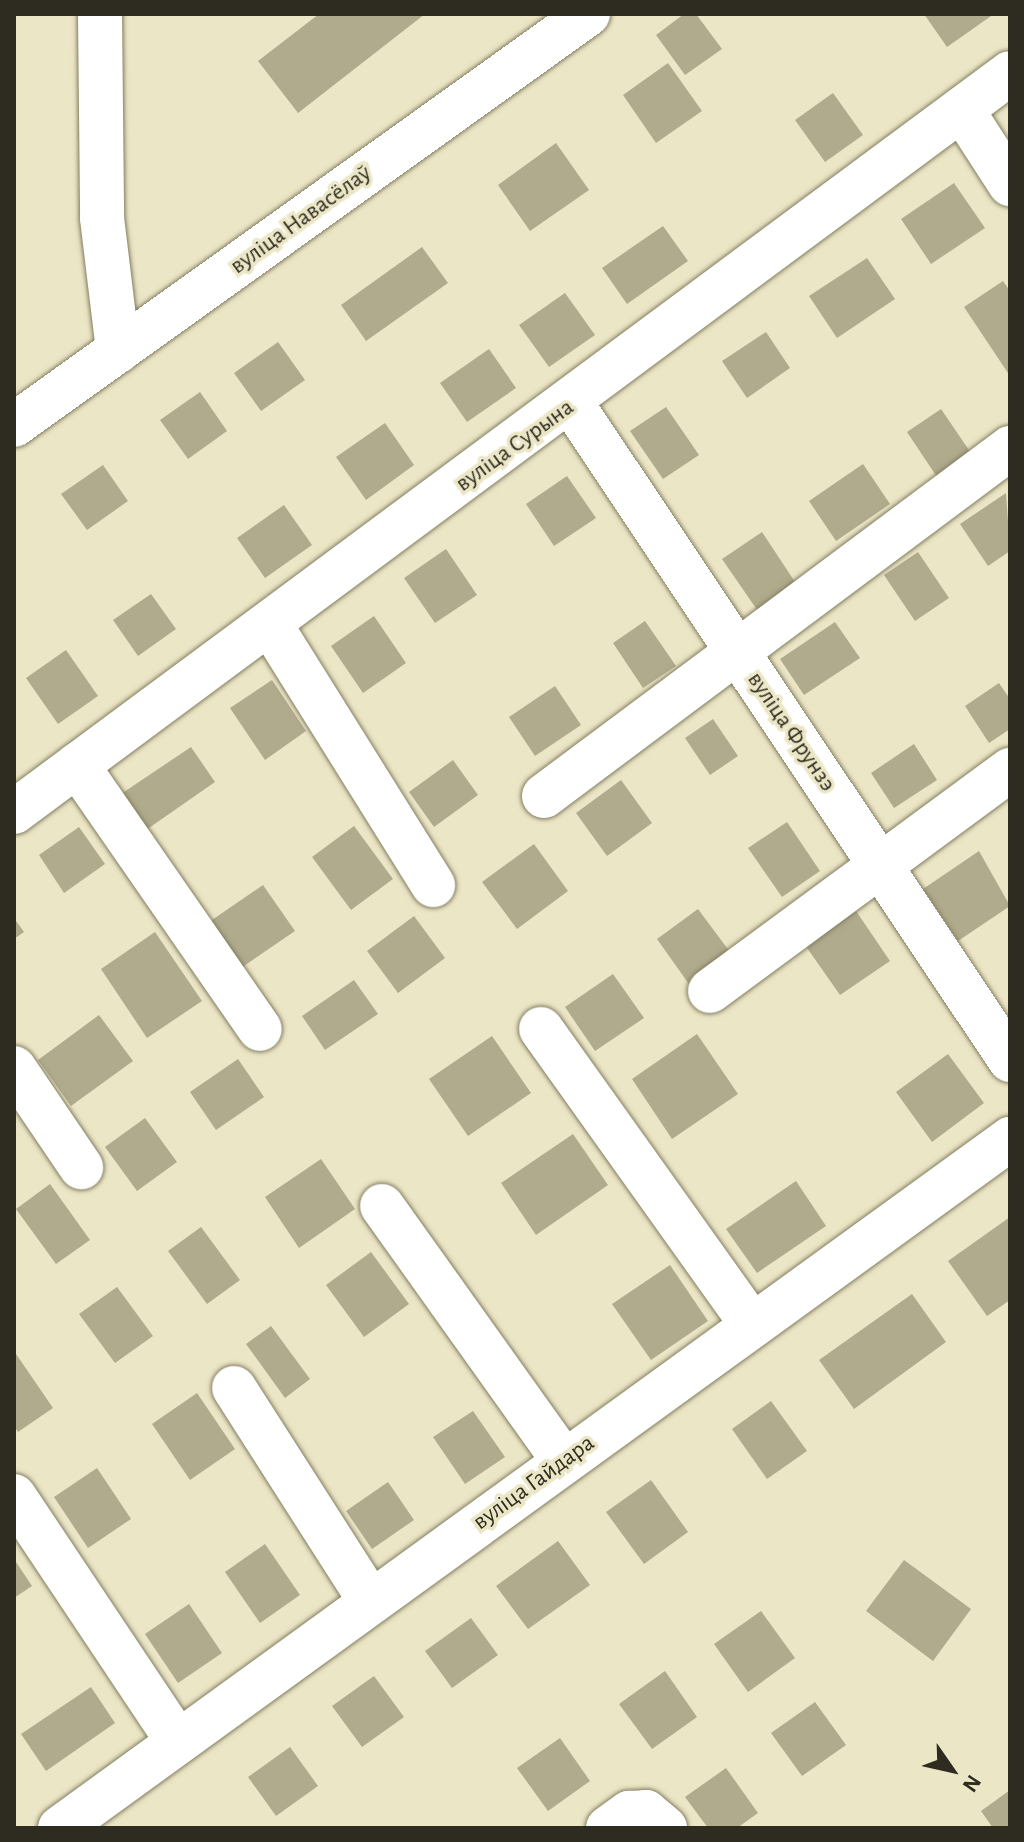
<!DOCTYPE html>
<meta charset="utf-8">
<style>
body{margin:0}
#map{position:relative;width:1024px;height:1842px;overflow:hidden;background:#ebe6c6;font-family:"Alegreya Sans",sans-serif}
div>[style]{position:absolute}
.building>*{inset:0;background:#b0ab8d}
.roads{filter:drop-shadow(0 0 2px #837e61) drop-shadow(0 0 2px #837e61)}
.minor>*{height:44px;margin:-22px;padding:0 22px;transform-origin:22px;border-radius:22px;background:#fff}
span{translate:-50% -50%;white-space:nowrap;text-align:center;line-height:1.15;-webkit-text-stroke:7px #ebe6c6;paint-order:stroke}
.street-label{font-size:24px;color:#2e2c20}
.frame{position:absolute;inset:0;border:16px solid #2e2c20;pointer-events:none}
.north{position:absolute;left:912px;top:1730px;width:80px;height:80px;-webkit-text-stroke:6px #ebe6c6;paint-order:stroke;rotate:124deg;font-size:22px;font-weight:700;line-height:32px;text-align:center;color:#2e2c20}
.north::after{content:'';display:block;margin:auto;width:28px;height:36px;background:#2e2c20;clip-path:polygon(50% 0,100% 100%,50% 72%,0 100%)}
</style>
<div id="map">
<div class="building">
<div style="clip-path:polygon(319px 14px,425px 14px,298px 113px,258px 61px)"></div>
<div style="clip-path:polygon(684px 14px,696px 14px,722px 49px,685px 75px,656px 35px)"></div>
<div style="clip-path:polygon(924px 14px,994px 14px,947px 47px)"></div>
<div style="clip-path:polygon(668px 63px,702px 111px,656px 143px,623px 95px)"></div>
<div style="clip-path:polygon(833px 93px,863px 135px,825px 162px,795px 120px)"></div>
<div style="clip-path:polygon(556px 143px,589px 190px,530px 231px,498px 185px)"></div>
<div style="clip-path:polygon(954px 183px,985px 228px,931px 264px,901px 219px)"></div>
<div style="clip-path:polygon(663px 226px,688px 261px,627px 304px,602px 268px)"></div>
<div style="clip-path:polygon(422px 247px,448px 283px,366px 341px,341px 305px)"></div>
<div style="clip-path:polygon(867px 258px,895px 299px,837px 338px,809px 296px)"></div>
<div style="clip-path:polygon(1003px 281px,1010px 291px,1010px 376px,964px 307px)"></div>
<div style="clip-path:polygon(565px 293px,595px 335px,549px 367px,519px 325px)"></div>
<div style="clip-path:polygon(766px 332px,790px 368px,747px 398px,722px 361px)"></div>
<div style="clip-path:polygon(278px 342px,305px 380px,261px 411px,234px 373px)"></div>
<div style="clip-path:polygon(489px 349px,516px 388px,467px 422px,440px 383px)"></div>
<div style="clip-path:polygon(200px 392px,227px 431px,188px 459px,160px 420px)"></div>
<div style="clip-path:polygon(666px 407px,699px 455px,663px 479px,630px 431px)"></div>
<div style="clip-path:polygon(941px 409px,973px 456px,939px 480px,907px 432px)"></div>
<div style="clip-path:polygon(385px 423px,414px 465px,366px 500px,336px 457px)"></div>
<div style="clip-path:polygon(863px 464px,890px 504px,836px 541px,809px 501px)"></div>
<div style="clip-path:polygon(103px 465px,128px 501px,87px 530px,61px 494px)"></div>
<div style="clip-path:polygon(567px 476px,596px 518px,554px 546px,526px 504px)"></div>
<div style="clip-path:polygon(1006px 493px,1010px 551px,988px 566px,960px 524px)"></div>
<div style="clip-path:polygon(284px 505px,312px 545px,265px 578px,237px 538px)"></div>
<div style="clip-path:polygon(762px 532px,801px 591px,762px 617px,722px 559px)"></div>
<div style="clip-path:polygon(446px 549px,477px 595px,435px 623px,404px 578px)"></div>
<div style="clip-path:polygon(918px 552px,949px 598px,915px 621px,884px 575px)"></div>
<div style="clip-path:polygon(151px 594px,176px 629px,138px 656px,113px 620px)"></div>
<div style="clip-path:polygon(374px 616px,406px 663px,363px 693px,331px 646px)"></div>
<div style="clip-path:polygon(645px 621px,676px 666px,643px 688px,613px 643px)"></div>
<div style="clip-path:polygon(835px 622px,860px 658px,804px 695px,780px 659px)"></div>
<div style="clip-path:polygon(66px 650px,98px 696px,58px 724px,26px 678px)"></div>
<div style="clip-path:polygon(272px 680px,306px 731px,265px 760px,230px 708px)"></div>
<div style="clip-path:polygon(999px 683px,1010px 699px,1010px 729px,989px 743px,965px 706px)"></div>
<div style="clip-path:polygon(555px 686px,581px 725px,535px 756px,509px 717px)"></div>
<div style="clip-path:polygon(713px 719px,738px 756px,710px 775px,685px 738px)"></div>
<div style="clip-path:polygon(914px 744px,937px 780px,894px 808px,871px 773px)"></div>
<div style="clip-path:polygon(191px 747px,215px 782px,146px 830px,121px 794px)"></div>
<div style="clip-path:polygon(453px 760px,478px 795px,434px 827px,409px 792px)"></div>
<div style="clip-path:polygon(621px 780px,652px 823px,607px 856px,576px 813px)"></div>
<div style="clip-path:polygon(787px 822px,820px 871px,782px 897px,748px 848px)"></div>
<div style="clip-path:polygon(354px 826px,393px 879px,351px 910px,312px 857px)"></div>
<div style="clip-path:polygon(79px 827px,105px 864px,64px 893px,39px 855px)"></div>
<div style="clip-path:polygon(534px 844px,568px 891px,517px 929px,482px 882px)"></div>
<div style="clip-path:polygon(979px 851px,1010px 906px,958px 941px,923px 889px)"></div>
<div style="clip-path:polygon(263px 885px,295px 931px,241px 968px,209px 922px)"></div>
<div style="clip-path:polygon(698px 909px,733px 956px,691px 987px,657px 939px)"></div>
<div style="clip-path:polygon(856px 911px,890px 961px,840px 995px,805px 945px)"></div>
<div style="clip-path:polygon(414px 916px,445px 958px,398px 993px,367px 951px)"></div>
<div style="clip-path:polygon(14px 918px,24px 932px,14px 939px)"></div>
<div style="clip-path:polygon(155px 932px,202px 1001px,147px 1038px,101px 969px)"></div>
<div style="clip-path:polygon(613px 974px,644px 1018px,595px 1051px,565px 1007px)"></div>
<div style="clip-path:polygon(354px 980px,378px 1014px,325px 1050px,302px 1016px)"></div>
<div style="clip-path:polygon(99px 1015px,133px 1061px,71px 1106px,38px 1060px)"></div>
<div style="clip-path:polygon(697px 1034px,738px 1094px,672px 1139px,632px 1079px)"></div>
<div style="clip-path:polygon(492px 1036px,531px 1093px,468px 1136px,429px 1079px)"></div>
<div style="clip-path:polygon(948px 1054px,984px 1103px,932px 1142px,896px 1092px)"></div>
<div style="clip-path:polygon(238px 1059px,264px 1097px,216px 1130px,190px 1092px)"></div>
<div style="clip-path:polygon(145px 1118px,177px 1162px,137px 1191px,105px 1147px)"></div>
<div style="clip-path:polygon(573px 1134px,608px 1185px,536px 1235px,501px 1183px)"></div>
<div style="clip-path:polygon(321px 1159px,355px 1209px,299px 1248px,265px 1197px)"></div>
<div style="clip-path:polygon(796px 1181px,826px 1226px,757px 1273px,726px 1229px)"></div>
<div style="clip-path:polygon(50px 1184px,90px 1240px,56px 1264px,16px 1209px)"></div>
<div style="clip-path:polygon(1010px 1217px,1010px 1300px,987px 1316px,948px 1261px)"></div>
<div style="clip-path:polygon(201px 1227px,240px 1280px,207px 1304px,168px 1251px)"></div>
<div style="clip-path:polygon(371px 1252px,409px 1304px,364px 1337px,326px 1285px)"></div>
<div style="clip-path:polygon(670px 1265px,708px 1321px,651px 1360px,612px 1304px)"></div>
<div style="clip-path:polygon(117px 1287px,153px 1336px,115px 1363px,79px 1314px)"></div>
<div style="clip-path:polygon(912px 1294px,946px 1342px,854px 1409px,819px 1360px)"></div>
<div style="clip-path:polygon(271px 1326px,310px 1379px,285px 1398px,246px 1344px)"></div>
<div style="clip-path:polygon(14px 1351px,53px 1408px,18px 1432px,14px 1426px)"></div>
<div style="clip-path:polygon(197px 1393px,235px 1449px,190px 1480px,152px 1424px)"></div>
<div style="clip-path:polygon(771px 1401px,807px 1451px,767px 1479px,732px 1429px)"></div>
<div style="clip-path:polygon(473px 1411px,505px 1457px,465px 1484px,433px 1437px)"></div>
<div style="clip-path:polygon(97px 1468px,131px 1519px,88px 1548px,54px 1497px)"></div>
<div style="clip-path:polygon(651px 1480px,688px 1532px,644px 1564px,606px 1512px)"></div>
<div style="clip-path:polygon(388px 1482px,414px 1520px,372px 1549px,346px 1511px)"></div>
<div style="clip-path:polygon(558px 1541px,590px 1585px,528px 1629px,496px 1586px)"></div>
<div style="clip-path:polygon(265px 1544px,300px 1595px,260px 1623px,225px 1572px)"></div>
<div style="clip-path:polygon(14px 1559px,32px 1586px,14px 1598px)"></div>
<div style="clip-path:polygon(904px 1560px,971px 1609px,933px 1661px,866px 1611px)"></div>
<div style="clip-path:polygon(189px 1604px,222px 1653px,178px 1683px,145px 1634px)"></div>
<div style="clip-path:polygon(761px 1611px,795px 1658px,748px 1692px,714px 1644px)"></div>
<div style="clip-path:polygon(471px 1618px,498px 1655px,452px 1688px,425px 1651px)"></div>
<div style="clip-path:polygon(665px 1671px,697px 1717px,652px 1749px,619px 1704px)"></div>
<div style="clip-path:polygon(374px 1676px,404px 1717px,362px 1747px,332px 1706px)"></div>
<div style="clip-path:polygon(91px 1687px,115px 1723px,46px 1771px,21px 1734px)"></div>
<div style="clip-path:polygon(815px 1702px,846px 1745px,802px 1776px,771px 1733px)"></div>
<div style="clip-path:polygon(560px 1738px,590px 1781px,548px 1811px,517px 1768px)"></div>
<div style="clip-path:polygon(290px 1747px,318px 1786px,276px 1816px,248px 1777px)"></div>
<div style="clip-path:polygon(726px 1768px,758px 1813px,737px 1828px,708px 1828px,685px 1797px)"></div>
<div style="clip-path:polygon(1010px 1790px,1010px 1828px,993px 1828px,981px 1811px)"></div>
</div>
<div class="roads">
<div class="minor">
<div style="left:100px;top:14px;width:204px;rotate:89.4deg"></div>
<div style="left:102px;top:218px;width:134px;rotate:83.1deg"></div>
<div style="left:964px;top:113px;width:85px;rotate:57.1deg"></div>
<div style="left:572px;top:404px;width:789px;rotate:56.27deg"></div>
<div style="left:14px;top:425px;width:706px;rotate:-35.6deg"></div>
<div style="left:270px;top:624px;width:308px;rotate:58deg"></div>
<div style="left:77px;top:765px;width:321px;rotate:55.3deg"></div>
<div style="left:544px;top:796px;width:582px;rotate:-36.75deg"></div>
<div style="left:14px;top:812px;width:1240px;rotate:-36.57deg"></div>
<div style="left:710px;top:991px;width:373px;rotate:-36.4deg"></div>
<div style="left:541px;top:1029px;width:364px;rotate:54.5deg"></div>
<div style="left:14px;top:1068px;width:120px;rotate:55.9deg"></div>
<div style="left:382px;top:1206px;width:313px;rotate:54.5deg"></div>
<div style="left:234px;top:1388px;width:253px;rotate:57.4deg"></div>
<div style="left:14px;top:1496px;width:293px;rotate:56.3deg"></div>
<div style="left:60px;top:1828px;width:1174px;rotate:-35.95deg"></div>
<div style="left:608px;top:1828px;width:26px;rotate:-36deg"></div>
<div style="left:629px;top:1813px;width:17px;rotate:-3deg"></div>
<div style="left:646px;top:1812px;width:25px;rotate:40deg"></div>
</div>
</div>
<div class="street-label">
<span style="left:301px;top:220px;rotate:-36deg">вуліца Навасёлаў</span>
<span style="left:515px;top:446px;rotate:-36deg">вуліца Сурына</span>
<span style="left:791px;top:732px;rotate:56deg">вуліца Фрунзэ</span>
<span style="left:534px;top:1483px;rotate:-36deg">вуліца Гайдара</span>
</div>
<div class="frame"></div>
<div class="north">N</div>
</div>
